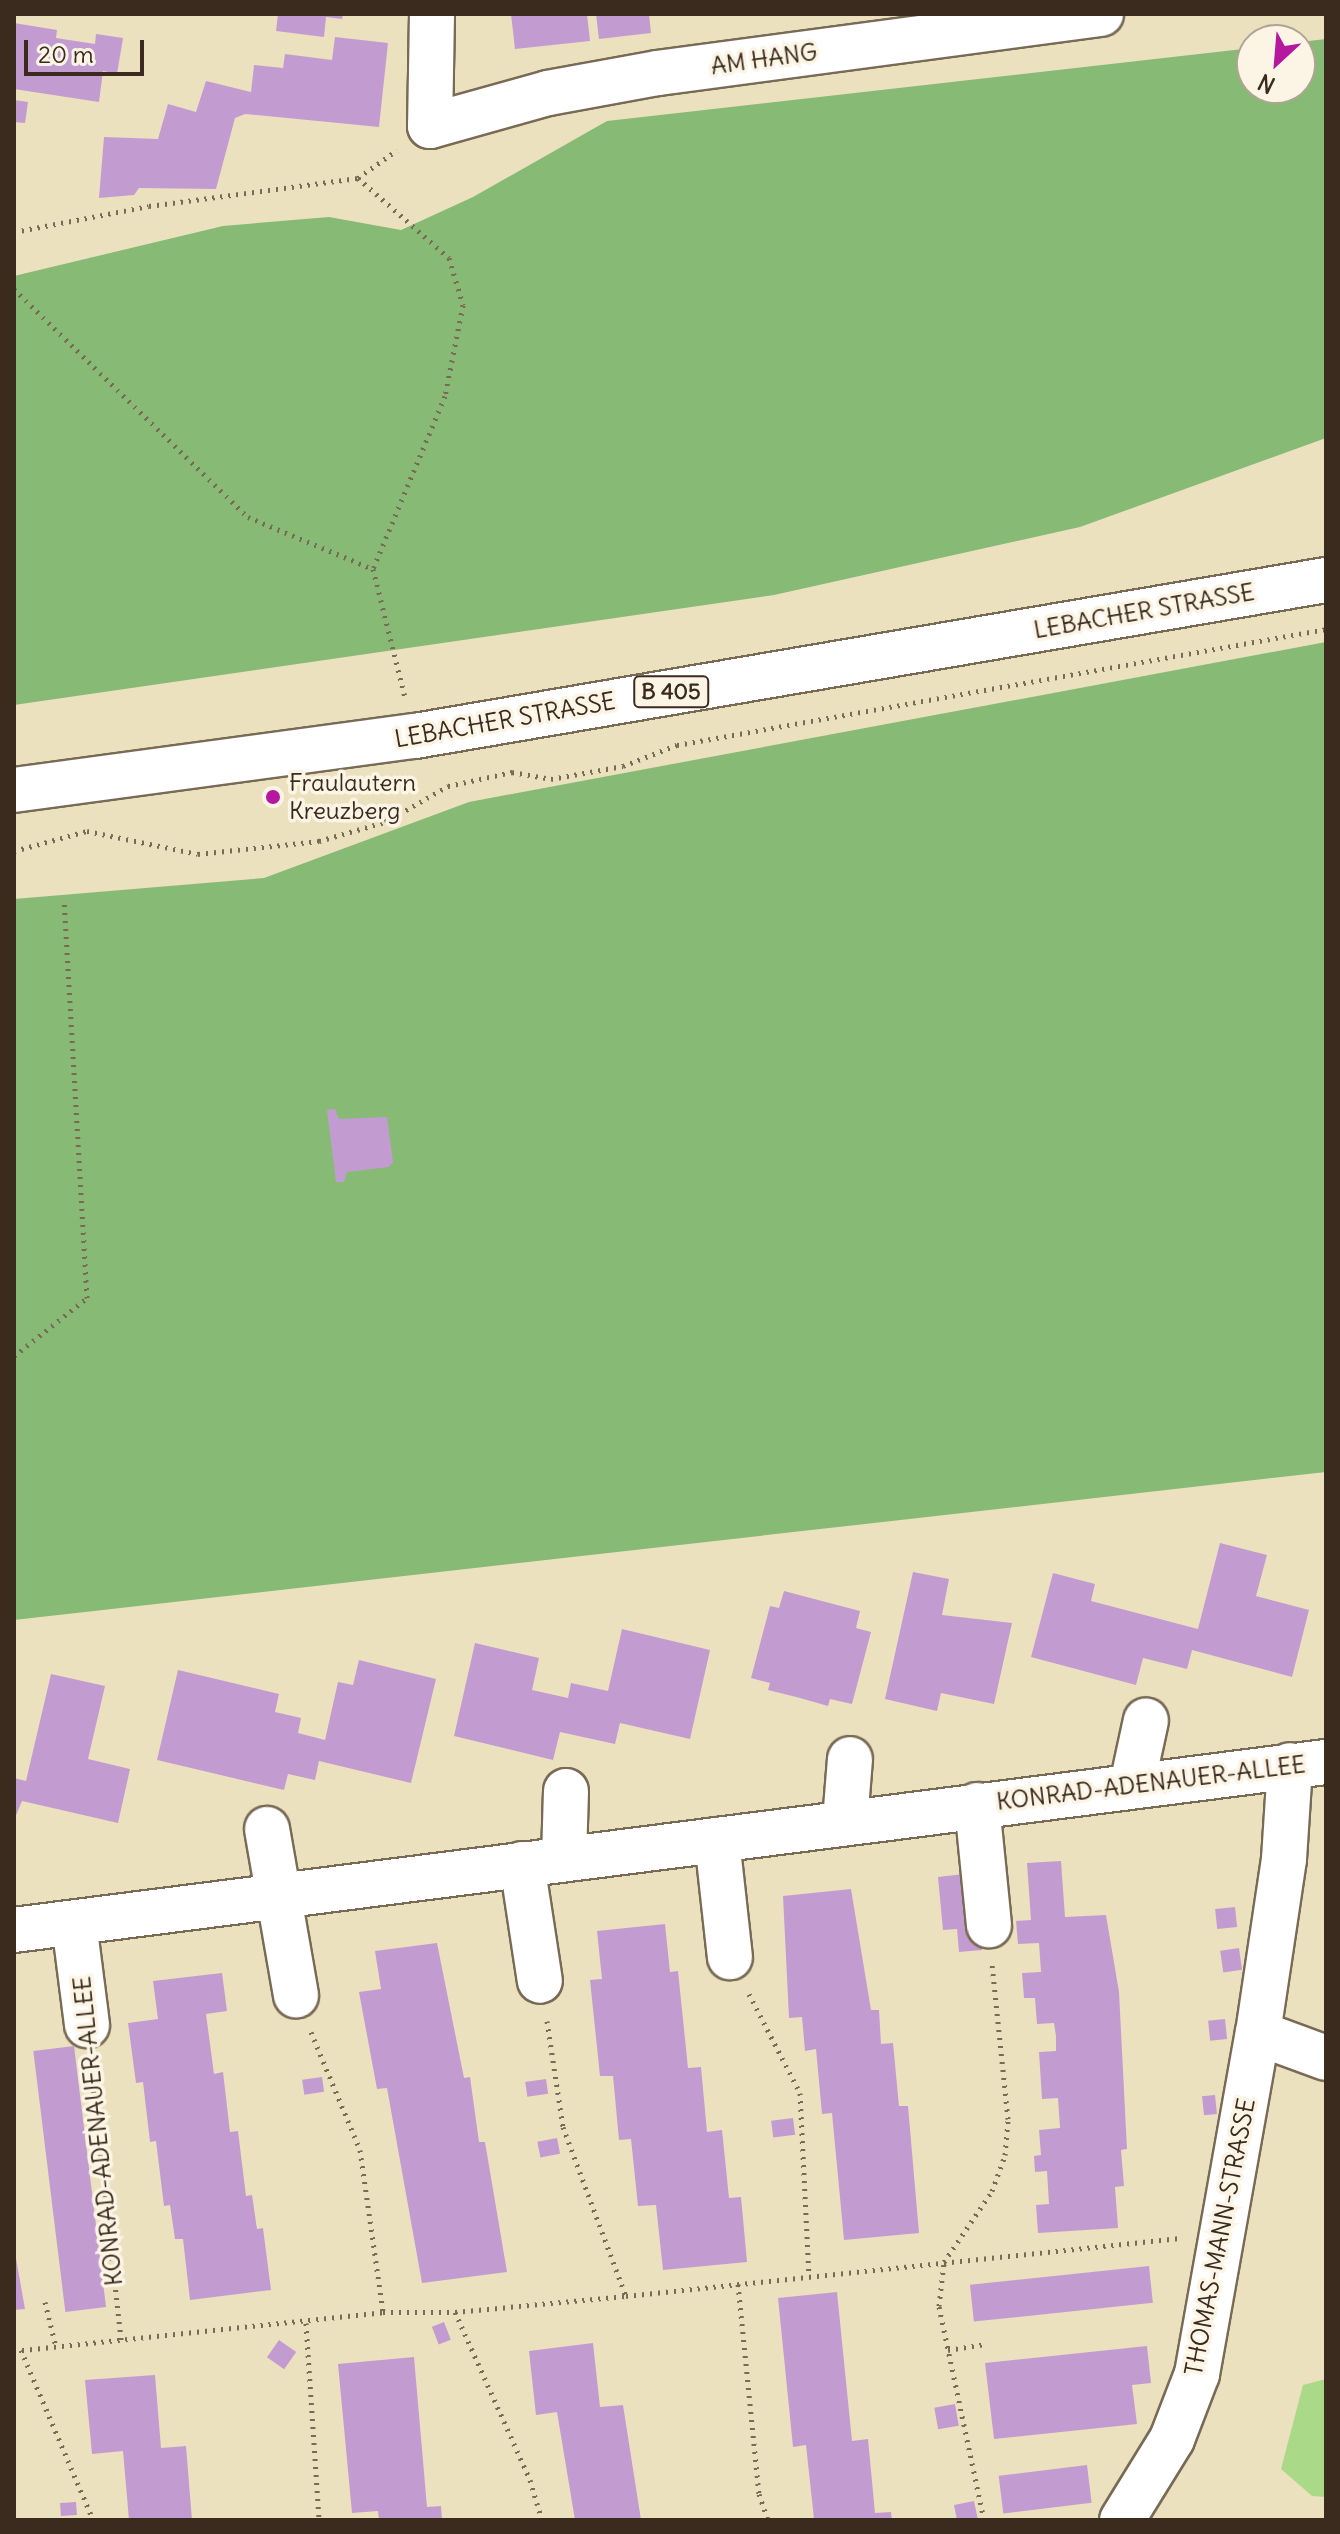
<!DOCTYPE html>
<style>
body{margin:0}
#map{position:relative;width:1340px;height:2534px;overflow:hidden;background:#ece1bf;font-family:Delius,sans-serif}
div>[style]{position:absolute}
.green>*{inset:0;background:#aada88}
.forest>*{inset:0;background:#87ba74}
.building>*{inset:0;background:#c29cd1;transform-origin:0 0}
.path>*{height:5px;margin-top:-2.5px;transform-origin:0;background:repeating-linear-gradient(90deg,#796a56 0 2px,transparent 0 8px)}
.roads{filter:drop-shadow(2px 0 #796a56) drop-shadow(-2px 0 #796a56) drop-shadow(0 2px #796a56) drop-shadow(0 -2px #796a56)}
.minor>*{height:44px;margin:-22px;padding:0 22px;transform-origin:22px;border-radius:22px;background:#fff}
.major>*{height:44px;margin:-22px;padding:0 22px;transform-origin:22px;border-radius:22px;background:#fff}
.dots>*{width:22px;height:22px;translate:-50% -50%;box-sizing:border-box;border:4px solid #fcf5e5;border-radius:50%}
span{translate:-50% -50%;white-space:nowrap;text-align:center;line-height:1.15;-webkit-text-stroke:7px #fcf5e5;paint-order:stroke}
.shield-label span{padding:2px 6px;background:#fcf5e5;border:2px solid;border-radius:6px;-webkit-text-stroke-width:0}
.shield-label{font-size:22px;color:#3b2a1e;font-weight:700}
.street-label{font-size:24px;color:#3b2a1e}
.poi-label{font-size:24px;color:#3b2a1e}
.left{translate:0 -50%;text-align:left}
.frame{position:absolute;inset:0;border:16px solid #3b2a1e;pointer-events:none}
.north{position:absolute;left:1236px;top:24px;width:80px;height:80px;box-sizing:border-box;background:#fcf5e5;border:2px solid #afa495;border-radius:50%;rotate:206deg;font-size:22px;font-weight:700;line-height:32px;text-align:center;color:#3b2a1e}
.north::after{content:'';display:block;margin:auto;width:28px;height:36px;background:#b5179e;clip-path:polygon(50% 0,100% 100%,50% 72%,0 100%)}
.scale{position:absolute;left:24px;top:40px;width:120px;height:36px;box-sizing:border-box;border:4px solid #3b2a1e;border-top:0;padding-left:10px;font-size:24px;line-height:28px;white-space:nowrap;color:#3b2a1e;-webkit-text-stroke:6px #fcf5e5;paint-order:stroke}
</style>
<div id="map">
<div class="green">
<i style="clip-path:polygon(1326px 2379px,1326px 2497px,1312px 2496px,1281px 2469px,1303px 2385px)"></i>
</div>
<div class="forest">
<i style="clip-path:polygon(1326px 39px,1326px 438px,1080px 527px,774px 595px,14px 705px,14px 276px,223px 226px,329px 217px,401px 230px,473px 197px,607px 121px,1252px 48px,1252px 88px,1300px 88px,1300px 42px)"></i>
<i style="clip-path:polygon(1326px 642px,1326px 1472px,14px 1620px,14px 899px,264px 878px,469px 802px)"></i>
</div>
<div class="building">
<i style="clip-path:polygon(278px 14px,343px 14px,342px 19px,326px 17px,324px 37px,276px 31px)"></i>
<i style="clip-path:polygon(511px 14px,587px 14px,590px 41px,515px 49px)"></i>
<i style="clip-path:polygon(596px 14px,649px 14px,651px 33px,599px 39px)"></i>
<i style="clip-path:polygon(14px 23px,57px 30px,56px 38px,95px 44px,96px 34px,123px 38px,117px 74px,103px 71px,99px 102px,14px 89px)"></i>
<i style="clip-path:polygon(335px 37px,388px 43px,379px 127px,245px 114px,235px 118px,216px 189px,139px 188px,134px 195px,99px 198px,104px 137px,158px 139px,168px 104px,196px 112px,206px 81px,251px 92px,254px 65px,283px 68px,285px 54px,332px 60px)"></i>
<i style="clip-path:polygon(14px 100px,28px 102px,25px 123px,14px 122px)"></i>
<i style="clip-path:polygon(335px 1109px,339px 1119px,387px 1117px,393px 1162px,389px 1167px,347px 1172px,344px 1182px,336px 1182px,327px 1110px)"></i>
<i style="clip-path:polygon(1220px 1543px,1267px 1555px,1256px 1596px,1309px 1610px,1292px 1677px,1192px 1650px,1187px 1669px,1143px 1658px,1136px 1685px,1031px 1657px,1053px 1573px,1095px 1584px,1091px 1601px,1198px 1629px)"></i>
<i style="clip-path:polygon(913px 1572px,949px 1579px,942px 1615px,1012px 1623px,994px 1704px,941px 1693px,937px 1711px,885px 1699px)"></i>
<i style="clip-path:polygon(784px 1591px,860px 1611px,856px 1628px,871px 1632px,852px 1704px,830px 1699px,828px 1706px,800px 1698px,768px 1690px,770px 1683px,751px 1678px,770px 1606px,779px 1608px)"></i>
<i style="clip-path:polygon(622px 1629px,710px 1650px,690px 1739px,620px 1723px,615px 1744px,560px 1732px,553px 1760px,454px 1736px,475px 1643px,539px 1658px,532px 1690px,568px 1698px,571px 1683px,608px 1691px)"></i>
<i style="clip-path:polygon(359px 1660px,436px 1679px,411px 1783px,319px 1761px,315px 1780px,288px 1774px,284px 1790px,157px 1760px,178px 1670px,279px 1694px,275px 1712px,301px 1718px,298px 1733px,325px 1740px,338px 1682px,353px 1685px)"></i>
<i style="clip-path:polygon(51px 1674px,105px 1686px,88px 1759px,130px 1769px,118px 1823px,22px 1801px,14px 1820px,14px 1778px,26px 1781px)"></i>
<i style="clip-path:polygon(1061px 1861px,1065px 1917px,1106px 1915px,1119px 1992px,1127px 2149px,1121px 2150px,1124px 2186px,1115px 2187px,1118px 2228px,1038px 2233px,1036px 2205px,1049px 2204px,1047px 2171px,1035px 2172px,1034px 2156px,1041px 2155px,1039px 2130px,1060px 2128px,1058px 2098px,1042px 2099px,1039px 2052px,1056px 2051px,1056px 2036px,1054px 2023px,1037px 2024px,1035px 1998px,1024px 1998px,1022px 1973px,1041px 1972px,1039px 1943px,1018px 1944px,1016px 1921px,1031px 1920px,1027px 1863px)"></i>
<i style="clip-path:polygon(973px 1873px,982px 1950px,959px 1952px,957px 1929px,943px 1930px,938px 1877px)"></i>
<i style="clip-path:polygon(851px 1889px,871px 2010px,879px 2010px,881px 2044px,893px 2043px,899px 2106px,908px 2106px,919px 2233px,844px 2240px,832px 2113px,822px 2114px,816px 2049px,805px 2051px,802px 2017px,789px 2018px,783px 1896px)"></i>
<i style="left:1235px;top:1907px;width:20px;height:20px;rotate:84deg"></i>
<i style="clip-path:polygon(665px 1924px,670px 1972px,678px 1971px,688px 2068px,701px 2067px,707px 2132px,722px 2130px,729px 2198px,741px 2197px,747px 2262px,663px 2270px,656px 2205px,638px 2206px,631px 2139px,619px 2140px,613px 2076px,600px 2076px,590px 1980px,602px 1979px,597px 1931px)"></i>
<i style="clip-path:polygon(437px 1943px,464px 2078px,470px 2077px,479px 2142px,485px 2142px,507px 2272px,422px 2283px,387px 2088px,377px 2089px,359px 1992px,381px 1989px,375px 1951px)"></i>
<i style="left:1239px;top:1948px;width:22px;height:19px;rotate:82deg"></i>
<i style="clip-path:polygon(222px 1973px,227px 2011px,206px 2014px,214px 2074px,223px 2072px,230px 2132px,238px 2131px,246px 2196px,252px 2195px,257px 2229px,263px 2228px,271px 2290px,190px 2300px,183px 2239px,175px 2239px,170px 2205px,164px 2206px,156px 2141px,150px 2142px,143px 2082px,136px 2083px,128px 2023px,158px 2019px,153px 1981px)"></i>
<i style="left:1225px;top:2019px;width:20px;height:17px;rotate:84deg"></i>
<i style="left:74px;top:2046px;width:263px;height:41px;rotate:83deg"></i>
<i style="left:322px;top:2077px;width:15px;height:20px;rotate:82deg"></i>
<i style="left:546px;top:2079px;width:15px;height:21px;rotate:82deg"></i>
<i style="left:1215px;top:2095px;width:19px;height:13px;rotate:84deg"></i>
<i style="left:793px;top:2118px;width:17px;height:22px;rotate:83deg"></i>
<i style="left:557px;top:2138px;width:16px;height:20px;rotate:79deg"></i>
<i style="clip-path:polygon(14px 2247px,25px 2309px,14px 2310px)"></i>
<i style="left:1149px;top:2266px;width:37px;height:180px;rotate:84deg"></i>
<i style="clip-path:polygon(837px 2292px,852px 2441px,868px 2439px,875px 2513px,891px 2512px,892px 2520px,814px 2519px,806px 2445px,793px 2447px,778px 2298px)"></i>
<i style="left:444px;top:2322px;width:19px;height:13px;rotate:69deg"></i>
<i style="left:279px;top:2340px;width:21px;height:21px;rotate:35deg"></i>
<i style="clip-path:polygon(593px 2343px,600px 2407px,623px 2405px,641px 2520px,575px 2520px,557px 2412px,536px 2415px,529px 2351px)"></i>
<i style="clip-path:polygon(1147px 2346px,1151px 2383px,1132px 2385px,1137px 2424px,994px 2439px,985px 2363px)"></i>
<i style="clip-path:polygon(414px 2357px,427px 2507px,441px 2506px,442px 2520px,379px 2520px,378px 2511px,352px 2513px,338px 2364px)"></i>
<i style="clip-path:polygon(155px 2375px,161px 2448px,186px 2446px,192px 2520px,129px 2520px,123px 2451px,92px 2454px,85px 2380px)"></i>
<i style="left:955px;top:2404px;width:22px;height:21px;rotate:80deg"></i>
<i style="left:1087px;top:2465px;width:38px;height:89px;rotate:83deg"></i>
<i style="clip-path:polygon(974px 2501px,978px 2520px,957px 2520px,954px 2505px)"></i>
<i style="left:76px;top:2502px;width:13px;height:16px;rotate:86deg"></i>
</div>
<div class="path">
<i style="left:358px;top:178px;width:121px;rotate:41.3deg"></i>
<i style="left:449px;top:258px;width:49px;rotate:73.4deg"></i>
<i style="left:463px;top:305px;width:93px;rotate:101.2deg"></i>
<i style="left:445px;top:396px;width:187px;rotate:112.6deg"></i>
<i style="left:14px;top:232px;width:137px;rotate:-10.9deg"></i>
<i style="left:149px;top:206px;width:211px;rotate:-7.6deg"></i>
<i style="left:358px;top:178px;width:48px;rotate:-35.7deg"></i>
<i style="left:14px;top:289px;width:327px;rotate:44.3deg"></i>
<i style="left:248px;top:517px;width:135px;rotate:22.6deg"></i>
<i style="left:373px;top:569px;width:132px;rotate:76deg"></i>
<i style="left:14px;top:851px;width:76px;rotate:-15.3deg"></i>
<i style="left:87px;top:831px;width:113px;rotate:11.7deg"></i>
<i style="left:198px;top:854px;width:122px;rotate:-6.1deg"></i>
<i style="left:319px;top:841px;width:69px;rotate:-16.1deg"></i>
<i style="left:385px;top:822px;width:73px;rotate:-29.7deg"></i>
<i style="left:448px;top:786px;width:66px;rotate:-12.3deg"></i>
<i style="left:512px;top:772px;width:40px;rotate:10deg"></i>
<i style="left:551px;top:779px;width:73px;rotate:-10.2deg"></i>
<i style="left:623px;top:766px;width:58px;rotate:-21.3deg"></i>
<i style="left:677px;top:745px;width:659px;rotate:-10.13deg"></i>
<i style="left:14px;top:1356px;width:93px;rotate:-38.5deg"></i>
<i style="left:87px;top:1298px;width:395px;rotate:-93.3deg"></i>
<i style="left:749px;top:1994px;width:111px;rotate:62.7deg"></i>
<i style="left:800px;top:2093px;width:183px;rotate:87.2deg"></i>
<i style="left:547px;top:2021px;width:107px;rotate:81.4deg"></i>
<i style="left:563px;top:2127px;width:180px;rotate:69.6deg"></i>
<i style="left:311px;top:2032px;width:128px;rotate:67.4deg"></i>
<i style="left:360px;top:2150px;width:164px;rotate:81.9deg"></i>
<i style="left:91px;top:2067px;width:275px;rotate:83.7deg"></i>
<i style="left:738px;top:2284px;width:211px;rotate:84.3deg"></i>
<i style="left:759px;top:2494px;width:28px;rotate:71deg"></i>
<i style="left:45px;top:2302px;width:46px;rotate:76.3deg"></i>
<i style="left:455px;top:2312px;width:184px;rotate:65.9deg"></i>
<i style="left:530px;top:2480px;width:42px;rotate:73.3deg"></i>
<i style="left:306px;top:2323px;width:197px;rotate:86.2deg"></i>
<i style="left:21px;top:2350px;width:185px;rotate:67deg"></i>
<i style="left:948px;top:2350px;width:39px;rotate:-9deg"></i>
<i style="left:14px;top:2351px;width:371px;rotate:-6deg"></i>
<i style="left:383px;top:2312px;width:72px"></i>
<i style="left:455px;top:2312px;width:172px;rotate:-5.3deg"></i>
<i style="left:626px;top:2296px;width:557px;rotate:-5.98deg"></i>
<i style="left:984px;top:2520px;width:219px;rotate:-101.9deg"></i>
<i style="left:939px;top:2306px;width:44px;rotate:-83.5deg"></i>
<i style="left:944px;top:2262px;width:86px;rotate:-55.9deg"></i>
<i style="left:992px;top:2191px;width:38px;rotate:-70deg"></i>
<i style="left:1005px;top:2155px;width:36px;rotate:-85deg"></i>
<i style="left:1008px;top:2119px;width:156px;rotate:-95.9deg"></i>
</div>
<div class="roads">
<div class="minor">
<i style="left:432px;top:14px;width:112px;rotate:91deg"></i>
<i style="left:430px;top:126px;width:123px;rotate:-15.6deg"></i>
<i style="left:548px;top:93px;width:112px;rotate:-10.3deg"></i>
<i style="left:658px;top:73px;width:447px;rotate:-7.6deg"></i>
<i style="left:1132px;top:1785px;width:66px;rotate:-77.8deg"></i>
<i style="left:977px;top:1805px;width:121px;rotate:84.3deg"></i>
<i style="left:845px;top:1821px;width:62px;rotate:-85.4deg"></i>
<i style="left:267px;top:1829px;width:169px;rotate:80.1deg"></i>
<i style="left:717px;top:1840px;width:118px;rotate:83.7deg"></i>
<i style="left:564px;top:1858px;width:67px;rotate:-88.3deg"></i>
<i style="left:522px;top:1864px;width:118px;rotate:81.3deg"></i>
<i style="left:74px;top:1923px;width:103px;rotate:82.7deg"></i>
<i style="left:14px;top:1930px;width:1323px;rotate:-7.3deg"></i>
<i style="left:1258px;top:2033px;width:72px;rotate:20.2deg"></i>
<i style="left:1122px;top:2520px;width:95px;rotate:-58.3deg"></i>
<i style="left:1172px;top:2439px;width:70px;rotate:-69deg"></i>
<i style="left:1197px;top:2374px;width:346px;rotate:-79.9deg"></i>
<i style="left:1258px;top:2033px;width:176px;rotate:-81.5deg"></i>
<i style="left:1284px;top:1859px;width:94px;rotate:-86.3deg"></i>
</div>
<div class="major">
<i style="left:14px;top:790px;width:405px;rotate:-7.7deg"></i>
<i style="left:415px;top:736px;width:924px;rotate:-9.72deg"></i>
</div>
</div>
<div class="dots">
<i style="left:273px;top:797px;background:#b5179e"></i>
</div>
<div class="shield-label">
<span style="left:671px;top:692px">B 405</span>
</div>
<div class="street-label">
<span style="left:764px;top:59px;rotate:-8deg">AM HANG</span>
<span style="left:1144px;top:611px;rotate:-10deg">LEBACHER STRASSE</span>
<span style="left:505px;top:720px;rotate:-10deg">LEBACHER STRASSE</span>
<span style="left:1151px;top:1783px;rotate:-7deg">KONRAD-ADENAUER-ALLEE</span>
<span style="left:98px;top:2131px;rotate:-96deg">KONRAD-ADENAUER-ALLEE</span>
<span style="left:1220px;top:2237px;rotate:-79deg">THOMAS-MANN-STRASSE</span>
</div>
<div class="poi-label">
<span class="left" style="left:289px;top:797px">Fraulautern<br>Kreuzberg</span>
</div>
<div class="frame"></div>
<div class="north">N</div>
<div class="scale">20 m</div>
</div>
